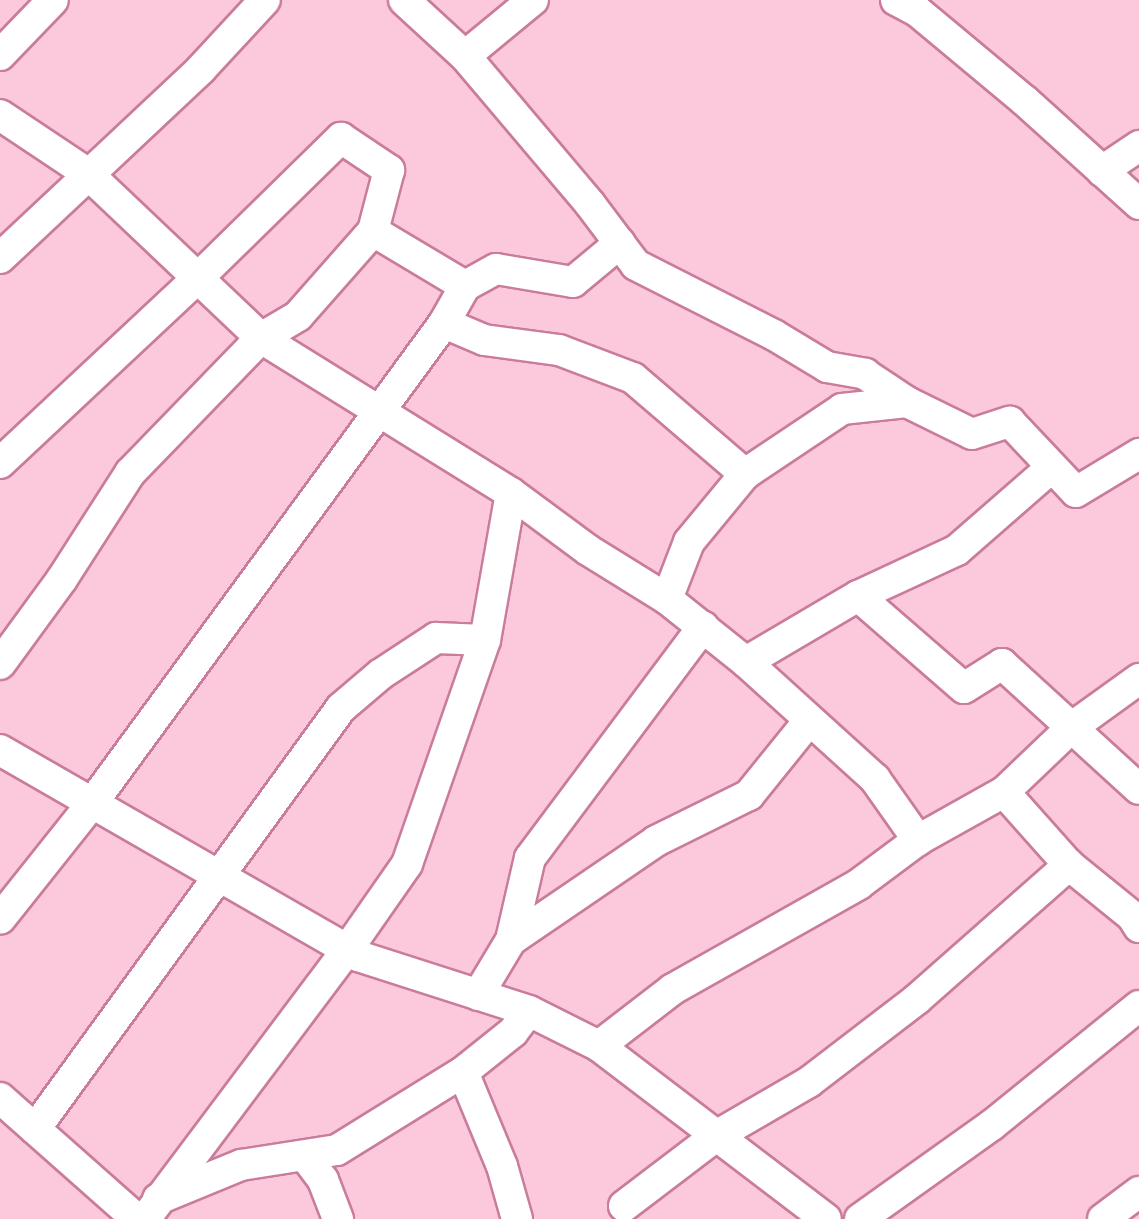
<!DOCTYPE html>
<style>
body{margin:0}
#map{position:relative;width:1139px;height:1219px;overflow:hidden;background:#fcc9dc;font-family:"DM Sans",sans-serif}
div>[style]{position:absolute}
.roads{filter:drop-shadow(2px 0 #c97c9b) drop-shadow(-2px 0 #c97c9b) drop-shadow(0 2px #c97c9b) drop-shadow(0 -2px #c97c9b)}
.minor>*{height:30px;margin:-15px;padding:0 15px;transform-origin:15px;border-radius:15px;background:#fff}
span{translate:-50% -50%;white-space:nowrap;text-align:center;line-height:1.15;-webkit-text-stroke:6px #fedce8;paint-order:stroke}
</style>
<div id="map">
<div class="roads">
<div class="minor">
<i style="left:404px;top:0;width:83px;rotate:42.6deg"></i>
<i style="left:465px;top:56px;width:194px;rotate:49.8deg"></i>
<i style="left:590px;top:204px;width:76px;rotate:53deg"></i>
<i style="left:636px;top:265px;width:155px;rotate:26.9deg"></i>
<i style="left:774px;top:335px;width:62px;rotate:31.1deg"></i>
<i style="left:827px;top:367px;width:39px;rotate:10deg"></i>
<i style="left:865px;top:374px;width:50px;rotate:33.7deg"></i>
<i style="left:896px;top:0;width:24px;rotate:28deg"></i>
<i style="left:917px;top:11px;width:139px;rotate:39.8deg"></i>
<i style="left:1024px;top:100px;width:155px;rotate:42.1deg"></i>
<i style="left:0;top:55px;width:76px;rotate:-46.1deg"></i>
<i style="left:465px;top:56px;width:88px;rotate:-39.5deg"></i>
<i style="left:0;top:115px;width:105px;rotate:33.7deg"></i>
<i style="left:87px;top:173px;width:240px;rotate:43.5deg"></i>
<i style="left:261px;top:338px;width:294px;rotate:31.8deg"></i>
<i style="left:511px;top:493px;width:96px;rotate:36.5deg"></i>
<i style="left:588px;top:550px;width:93px;rotate:31.8deg"></i>
<i style="left:667px;top:599px;width:101px;rotate:38.6deg"></i>
<i style="left:746px;top:662px;width:174px;rotate:42.2deg"></i>
<i style="left:875px;top:779px;width:75px;rotate:54.8deg"></i>
<i style="left:1102px;top:171px;width:45px;rotate:-34deg"></i>
<i style="left:0;top:258px;width:276px;rotate:-43.2deg"></i>
<i style="left:201px;top:69px;width:94px;rotate:-47.2deg"></i>
<i style="left:465px;top:286px;width:35px;rotate:-29deg"></i>
<i style="left:496px;top:269px;width:78px;rotate:9.6deg"></i>
<i style="left:573px;top:282px;width:61px;rotate:-39.7deg"></i>
<i style="left:444px;top:323px;width:43px;rotate:23deg"></i>
<i style="left:484px;top:340px;width:76px;rotate:7.6deg"></i>
<i style="left:559px;top:350px;width:79px;rotate:20.7deg"></i>
<i style="left:633px;top:378px;width:148px;rotate:40.6deg"></i>
<i style="left:745px;top:474px;width:88px;rotate:129.5deg"></i>
<i style="left:689px;top:542px;width:61px;rotate:111.1deg"></i>
<i style="left:0;top:463px;width:272px;rotate:-43.1deg"></i>
<i style="left:199px;top:277px;width:199px;rotate:-44.4deg"></i>
<i style="left:341px;top:138px;width:58px;rotate:33.7deg"></i>
<i style="left:389px;top:170px;width:63px;rotate:104.7deg"></i>
<i style="left:745px;top:474px;width:117px;rotate:-33.8deg"></i>
<i style="left:842px;top:409px;width:65px;rotate:-6.1deg"></i>
<i style="left:907px;top:402px;width:72px;rotate:26.2deg"></i>
<i style="left:972px;top:434px;width:40px;rotate:-18deg"></i>
<i style="left:1010px;top:422px;width:96px;rotate:46.7deg"></i>
<i style="left:1076px;top:492px;width:74px;rotate:-31.1deg"></i>
<i style="left:858px;top:596px;width:140px;rotate:41deg"></i>
<i style="left:964px;top:688px;width:45px;rotate:-32.3deg"></i>
<i style="left:1002px;top:664px;width:185px;rotate:42.4deg"></i>
<i style="left:746px;top:662px;width:130px;rotate:-30.5deg"></i>
<i style="left:858px;top:596px;width:109px;rotate:-24.9deg"></i>
<i style="left:957px;top:550px;width:126px;rotate:-41.1deg"></i>
<i style="left:0;top:664px;width:105px;rotate:-53.9deg"></i>
<i style="left:62px;top:579px;width:126px;rotate:-57.3deg"></i>
<i style="left:130px;top:473px;width:188px;rotate:-45.9deg"></i>
<i style="left:261px;top:338px;width:43px;rotate:-30.7deg"></i>
<i style="left:298px;top:316px;width:113px;rotate:-48.6deg"></i>
<i style="left:373px;top:231px;width:107px;rotate:30.9deg"></i>
<i style="left:465px;top:286px;width:43px;rotate:119.6deg"></i>
<i style="left:444px;top:323px;width:594px;rotate:126.23deg"></i>
<i style="left:93px;top:802px;width:149px;rotate:128.5deg"></i>
<i style="left:0;top:750px;width:413px;rotate:29.9deg"></i>
<i style="left:358px;top:956px;width:180px;rotate:17.8deg"></i>
<i style="left:529px;top:1011px;width:78px;rotate:26.6deg"></i>
<i style="left:599px;top:1046px;width:285px;rotate:37.3deg"></i>
<i style="left:1004px;top:792px;width:98px;rotate:48.3deg"></i>
<i style="left:1069px;top:865px;width:81px;rotate:39deg"></i>
<i style="left:1132px;top:916px;width:13px;rotate:58deg"></i>
<i style="left:511px;top:940px;width:176px;rotate:-34.3deg"></i>
<i style="left:656px;top:841px;width:104px;rotate:-26.3deg"></i>
<i style="left:749px;top:795px;width:94px;rotate:-51.1deg"></i>
<i style="left:478px;top:995px;width:64px;rotate:-59deg"></i>
<i style="left:511px;top:940px;width:84px;rotate:-77deg"></i>
<i style="left:530px;top:858px;width:289px;rotate:-53.2deg"></i>
<i style="left:599px;top:1046px;width:93px;rotate:-37.6deg"></i>
<i style="left:673px;top:989px;width:214px;rotate:-29.4deg"></i>
<i style="left:859px;top:884px;width:74px;rotate:-36.7deg"></i>
<i style="left:918px;top:840px;width:98px;rotate:-29.2deg"></i>
<i style="left:1004px;top:792px;width:93px;rotate:-43.7deg"></i>
<i style="left:1071px;top:728px;width:84px;rotate:-35.8deg"></i>
<i style="left:463px;top:1072px;width:102px;rotate:67.5deg"></i>
<i style="left:502px;top:1166px;width:55px;rotate:74.2deg"></i>
<i style="left:0;top:1098px;width:183px;rotate:41.5deg"></i>
<i style="left:35px;top:1129px;width:520px;rotate:-53.99deg"></i>
<i style="left:341px;top:708px;width:52px;rotate:-40.4deg"></i>
<i style="left:381px;top:674px;width:66px;rotate:-33.2deg"></i>
<i style="left:436px;top:638px;width:49px;rotate:2.3deg"></i>
<i style="left:305px;top:1156px;width:30px;rotate:53deg"></i>
<i style="left:323px;top:1180px;width:42px;rotate:69deg"></i>
<i style="left:158px;top:1199px;width:90px;rotate:-22.3deg"></i>
<i style="left:241px;top:1165px;width:97px;rotate:-8.9deg"></i>
<i style="left:337px;top:1150px;width:148px;rotate:-31.8deg"></i>
<i style="left:463px;top:1072px;width:64px;rotate:-38.7deg"></i>
<i style="left:513px;top:1032px;width:26px;rotate:-53deg"></i>
<i style="left:624px;top:1206px;width:116px;rotate:-37.3deg"></i>
<i style="left:716px;top:1136px;width:108px;rotate:-30.1deg"></i>
<i style="left:809px;top:1082px;width:136px;rotate:-37.5deg"></i>
<i style="left:917px;top:999px;width:203px;rotate:-41.4deg"></i>
<i style="left:145px;top:1219px;width:336px;rotate:-53.1deg"></i>
<i style="left:347px;top:950px;width:105px;rotate:-55.1deg"></i>
<i style="left:407px;top:864px;width:237px;rotate:-70.8deg"></i>
<i style="left:485px;top:640px;width:149px;rotate:-80deg"></i>
<i style="left:860px;top:1219px;width:162px;rotate:-35.5deg"></i>
<i style="left:992px;top:1125px;width:189px;rotate:-39deg"></i>
<i style="left:1103px;top:1219px;width:45px;rotate:-36.9deg"></i>
</div>
</div>
</div>
